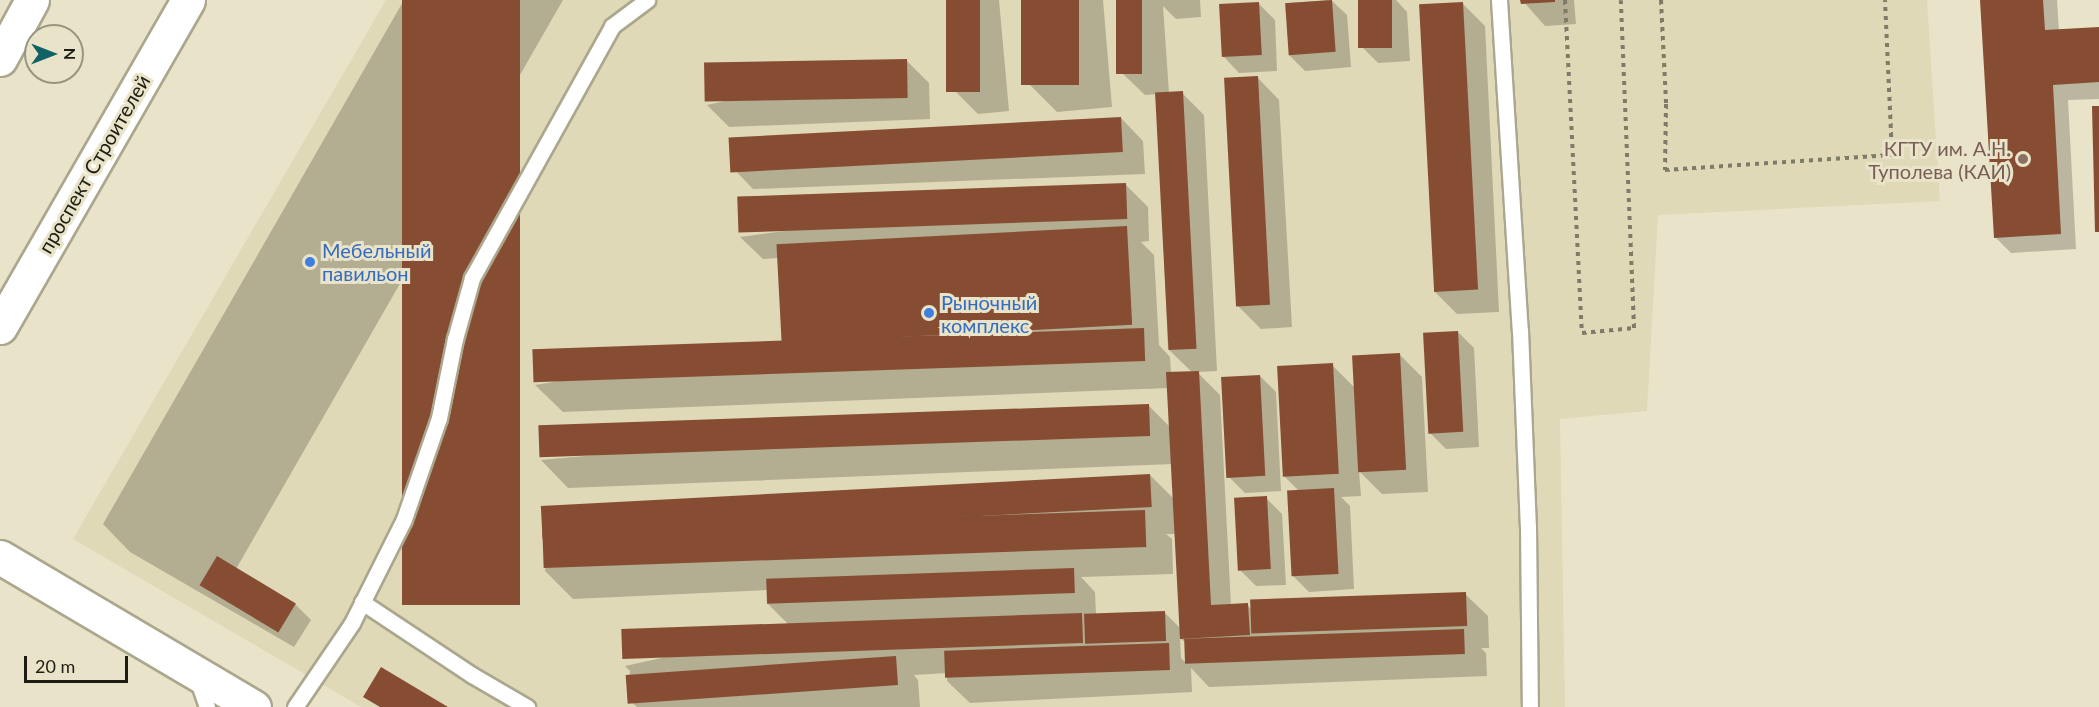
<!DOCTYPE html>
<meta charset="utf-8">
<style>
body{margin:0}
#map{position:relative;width:2099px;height:707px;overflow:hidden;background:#e9e4c9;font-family:Lato,sans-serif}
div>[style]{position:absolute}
.built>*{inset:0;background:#e0d9b7}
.shadow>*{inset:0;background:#0003}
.building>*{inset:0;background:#874d33;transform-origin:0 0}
.path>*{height:4px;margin-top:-2px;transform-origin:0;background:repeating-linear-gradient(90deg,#7e7b69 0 4.5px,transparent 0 9px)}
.roads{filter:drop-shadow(2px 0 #aba78e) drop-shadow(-2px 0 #aba78e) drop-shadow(0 2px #aba78e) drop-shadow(0 -2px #aba78e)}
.lane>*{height:15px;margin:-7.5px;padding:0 7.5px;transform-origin:7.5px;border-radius:7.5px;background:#fff}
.secondary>*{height:33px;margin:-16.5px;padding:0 16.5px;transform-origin:16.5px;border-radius:16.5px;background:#fff}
.dots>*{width:16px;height:16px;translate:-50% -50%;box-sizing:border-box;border:3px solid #e9e4c9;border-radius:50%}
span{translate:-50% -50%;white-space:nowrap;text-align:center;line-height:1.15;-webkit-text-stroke:6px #e9e4c9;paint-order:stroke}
.education-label{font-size:20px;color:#785e54}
.right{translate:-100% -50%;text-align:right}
.street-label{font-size:20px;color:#1e1d13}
.shop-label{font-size:20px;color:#366cbe}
.left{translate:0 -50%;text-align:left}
.north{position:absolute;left:24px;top:24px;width:60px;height:60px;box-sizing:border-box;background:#e9e4c9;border:2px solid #989480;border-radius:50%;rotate:90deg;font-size:16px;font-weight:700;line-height:24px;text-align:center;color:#1e1d13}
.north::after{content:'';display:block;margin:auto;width:21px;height:27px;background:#116265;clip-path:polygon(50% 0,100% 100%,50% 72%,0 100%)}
.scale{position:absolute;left:24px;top:656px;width:104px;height:27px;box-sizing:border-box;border:3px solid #1e1d13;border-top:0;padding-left:8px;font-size:18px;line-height:21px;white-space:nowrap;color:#1e1d13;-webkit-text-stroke:4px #e9e4c9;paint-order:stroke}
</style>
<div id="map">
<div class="built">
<i style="clip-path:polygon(386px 0,1927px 0,1940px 201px,1658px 215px,1647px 411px,1560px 419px,1565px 707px,361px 707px,73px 539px)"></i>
</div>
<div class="shadow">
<i style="clip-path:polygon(404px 0,563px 0,236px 569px,295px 604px,311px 620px,294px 647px,130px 552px,103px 524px)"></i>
<i style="clip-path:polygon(948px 0,999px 0,1009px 111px,978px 114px,956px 92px)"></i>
<i style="clip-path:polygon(1022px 0,1103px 0,1112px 107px,1057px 112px,1029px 84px)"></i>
<i style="clip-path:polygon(evenodd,1117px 0,1200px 0,1201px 17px,1176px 19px,1163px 6px,1169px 93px,1182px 93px,1204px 115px,1217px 371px,1197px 372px,1220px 395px,1231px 606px,1247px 605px,1252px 610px,1465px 594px,1488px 616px,1489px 648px,1481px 648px,1486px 653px,1487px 676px,1209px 687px,1191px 668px,1192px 692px,970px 703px,947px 681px,947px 673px,914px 675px,918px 680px,920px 707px,637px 707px,627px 698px,630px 671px,625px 666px,793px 629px,768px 604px,768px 590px,573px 599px,545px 571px,549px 536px,543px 530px,1150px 475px,1174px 499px,1172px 464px,568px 488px,541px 460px,1148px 405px,1170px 427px,1168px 388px,563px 412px,535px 385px,785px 344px,782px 341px,778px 258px,763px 259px,740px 237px,1126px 185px,1148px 207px,1149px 241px,1141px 242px,1154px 255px,1159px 345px,1170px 357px,1171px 373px,1192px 372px,1168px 349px,1157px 94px,1145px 95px,1122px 73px,1117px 0,1166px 534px,1176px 534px,1181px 629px,1164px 612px,1096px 614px,1095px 592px,1081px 577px,1173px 574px,1172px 539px,1166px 534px,1117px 0,1180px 638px,1186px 643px,1187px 664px,1181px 658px,1180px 638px)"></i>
<i style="clip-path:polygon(1331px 0,1347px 15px,1351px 67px,1305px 71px,1289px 55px,1286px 3px)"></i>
<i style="clip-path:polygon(1359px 0,1396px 0,1407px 12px,1410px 61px,1378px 63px,1362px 47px)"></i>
<i style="clip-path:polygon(1522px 0,1574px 0,1576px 24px,1545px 26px)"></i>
<i style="clip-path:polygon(1982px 0,2057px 0,2059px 31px,2099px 28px,2099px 99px,2068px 100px,2076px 249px,2011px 253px,1995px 237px)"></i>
<i style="clip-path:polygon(1462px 3px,1485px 26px,1499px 312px,1457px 314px,1434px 291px)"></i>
<i style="clip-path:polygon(1259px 4px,1275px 20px,1277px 71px,1239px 73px,1224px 57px)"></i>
<i style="clip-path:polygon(906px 60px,929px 83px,930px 119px,729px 127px,707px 105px)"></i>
<i style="clip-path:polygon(1257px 77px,1279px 100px,1292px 327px,1261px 329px,1238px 306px)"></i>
<i style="clip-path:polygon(1121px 118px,1143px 141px,1145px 174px,753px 189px,731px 166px)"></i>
<i style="clip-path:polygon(1458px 332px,1474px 348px,1479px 447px,1446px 449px,1430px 433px)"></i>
<i style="clip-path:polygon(1399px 354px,1422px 377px,1428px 492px,1382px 494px,1359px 471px,1361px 496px,1341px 497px,1350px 506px,1354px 589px,1309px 592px,1293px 576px,1300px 492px,1285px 477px,1332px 365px,1355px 388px)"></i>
<i style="clip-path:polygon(1260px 376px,1276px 392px,1281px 491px,1245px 493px,1229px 477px)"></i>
<i style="clip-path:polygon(1266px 498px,1282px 514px,1286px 585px,1256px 586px,1240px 570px)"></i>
</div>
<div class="building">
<i style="left:402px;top:0;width:118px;height:605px"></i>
<i style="left:946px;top:0;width:34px;height:92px"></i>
<i style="left:1021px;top:0;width:58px;height:85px"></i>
<i style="left:1116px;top:0;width:26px;height:74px"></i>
<i style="left:1332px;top:0;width:52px;height:47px;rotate:86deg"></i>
<i style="left:1358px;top:0;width:34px;height:48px"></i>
<i style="clip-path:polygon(1520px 0,1555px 0,1555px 2px,1521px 4px)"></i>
<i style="clip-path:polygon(1980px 0,2043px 0,2045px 30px,2099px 27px,2099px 82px,2053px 85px,2061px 234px,1994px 238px)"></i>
<i style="left:1259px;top:2px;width:53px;height:40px;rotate:87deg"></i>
<i style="left:1463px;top:2px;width:288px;height:44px;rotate:87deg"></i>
<i style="left:907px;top:59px;width:39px;height:203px;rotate:89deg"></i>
<i style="left:1258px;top:76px;width:229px;height:34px;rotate:87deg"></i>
<i style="left:1183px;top:91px;width:258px;height:28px;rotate:87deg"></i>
<i style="clip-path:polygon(2092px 106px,2099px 106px,2099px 232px,2095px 232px)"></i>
<i style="left:1121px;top:117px;width:35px;height:393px;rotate:87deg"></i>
<i style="left:1126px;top:183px;width:36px;height:389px;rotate:88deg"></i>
<i style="left:1127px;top:226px;width:99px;height:351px;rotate:87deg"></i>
<i style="left:1144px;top:328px;width:33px;height:612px;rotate:88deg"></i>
<i style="left:1458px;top:331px;width:101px;height:35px;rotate:87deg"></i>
<i style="left:1400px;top:353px;width:117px;height:48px;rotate:87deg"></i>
<i style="left:1333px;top:363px;width:111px;height:56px;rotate:87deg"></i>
<i style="clip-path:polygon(1199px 371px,1211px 605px,1248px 603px,1250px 635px,1180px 639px,1166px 372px)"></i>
<i style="left:1260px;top:375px;width:101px;height:39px;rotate:87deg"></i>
<i style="left:1149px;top:404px;width:32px;height:611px;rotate:88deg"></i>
<i style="left:1150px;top:474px;width:33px;height:610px;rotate:87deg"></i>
<i style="left:1334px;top:488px;width:86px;height:47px;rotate:87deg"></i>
<i style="left:1267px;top:496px;width:73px;height:33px;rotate:87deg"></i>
<i style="left:1145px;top:510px;width:37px;height:603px;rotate:88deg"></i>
<i style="left:217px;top:556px;width:92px;height:34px;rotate:31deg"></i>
<i style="left:1074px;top:568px;width:25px;height:308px;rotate:88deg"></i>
<i style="left:1466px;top:592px;width:34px;height:216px;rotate:88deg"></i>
<i style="left:1165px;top:611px;width:30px;height:81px;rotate:88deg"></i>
<i style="left:1082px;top:613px;width:30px;height:461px;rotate:88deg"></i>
<i style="left:1464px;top:629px;width:25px;height:280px;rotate:88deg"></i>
<i style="left:1169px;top:643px;width:27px;height:225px;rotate:88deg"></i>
<i style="left:896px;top:656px;width:29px;height:271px;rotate:86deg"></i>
<i style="clip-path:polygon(381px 667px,448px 707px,380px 707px,363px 697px)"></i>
</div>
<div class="path">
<i style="left:1565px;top:0;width:333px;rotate:87.1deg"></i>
<i style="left:1582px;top:333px;width:52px;rotate:-5.5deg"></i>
<i style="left:1634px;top:328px;width:328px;rotate:-92.3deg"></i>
<i style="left:1661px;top:0;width:104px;rotate:87.2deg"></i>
<i style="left:1666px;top:104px;width:66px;rotate:90.9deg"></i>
<i style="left:1665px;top:170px;width:227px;rotate:-3.8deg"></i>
<i style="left:1892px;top:155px;width:155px;rotate:-92.6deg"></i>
</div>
<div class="roads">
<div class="lane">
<i style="left:1499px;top:0;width:331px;rotate:86.4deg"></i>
<i style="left:1520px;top:330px;width:196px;rotate:87.7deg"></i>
<i style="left:1528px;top:526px;width:181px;rotate:89.4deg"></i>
<i style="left:362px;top:602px;width:132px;rotate:33.6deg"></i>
<i style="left:472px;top:675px;width:64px;rotate:30.2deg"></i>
<i style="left:197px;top:678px;width:31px;rotate:71deg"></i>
<i style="left:295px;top:707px;width:102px;rotate:-55.8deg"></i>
<i style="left:352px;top:623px;width:116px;rotate:-63.4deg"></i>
<i style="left:404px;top:519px;width:107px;rotate:-70.9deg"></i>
<i style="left:439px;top:418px;width:81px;rotate:-78.6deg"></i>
<i style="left:455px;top:339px;width:63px;rotate:-74.4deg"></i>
<i style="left:472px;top:278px;width:288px;rotate:-60.9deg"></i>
<i style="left:612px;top:26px;width:44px;rotate:-36.6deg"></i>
</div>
<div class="secondary">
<i style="left:0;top:59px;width:67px;rotate:-61.5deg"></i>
<i style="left:0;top:327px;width:377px;rotate:-60.1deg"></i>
<i style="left:0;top:557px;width:295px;rotate:30.6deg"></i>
</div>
</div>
<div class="dots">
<i style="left:2023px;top:159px;background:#8d6e63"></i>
<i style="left:310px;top:262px;background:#3f7fe0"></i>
<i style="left:929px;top:313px;background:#3f7fe0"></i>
</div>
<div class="education-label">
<span class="right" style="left:2011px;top:160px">КГТУ им. А.Н.<br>Туполева (КАИ)</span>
</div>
<div class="street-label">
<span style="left:94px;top:164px;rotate:-60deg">проспект Строителей</span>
</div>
<div class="shop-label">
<span class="left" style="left:322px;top:262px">Мебельный<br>павильон</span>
<span class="left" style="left:941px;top:314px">Рыночный<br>комплекс</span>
</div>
<div class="north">N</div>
<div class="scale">20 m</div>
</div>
